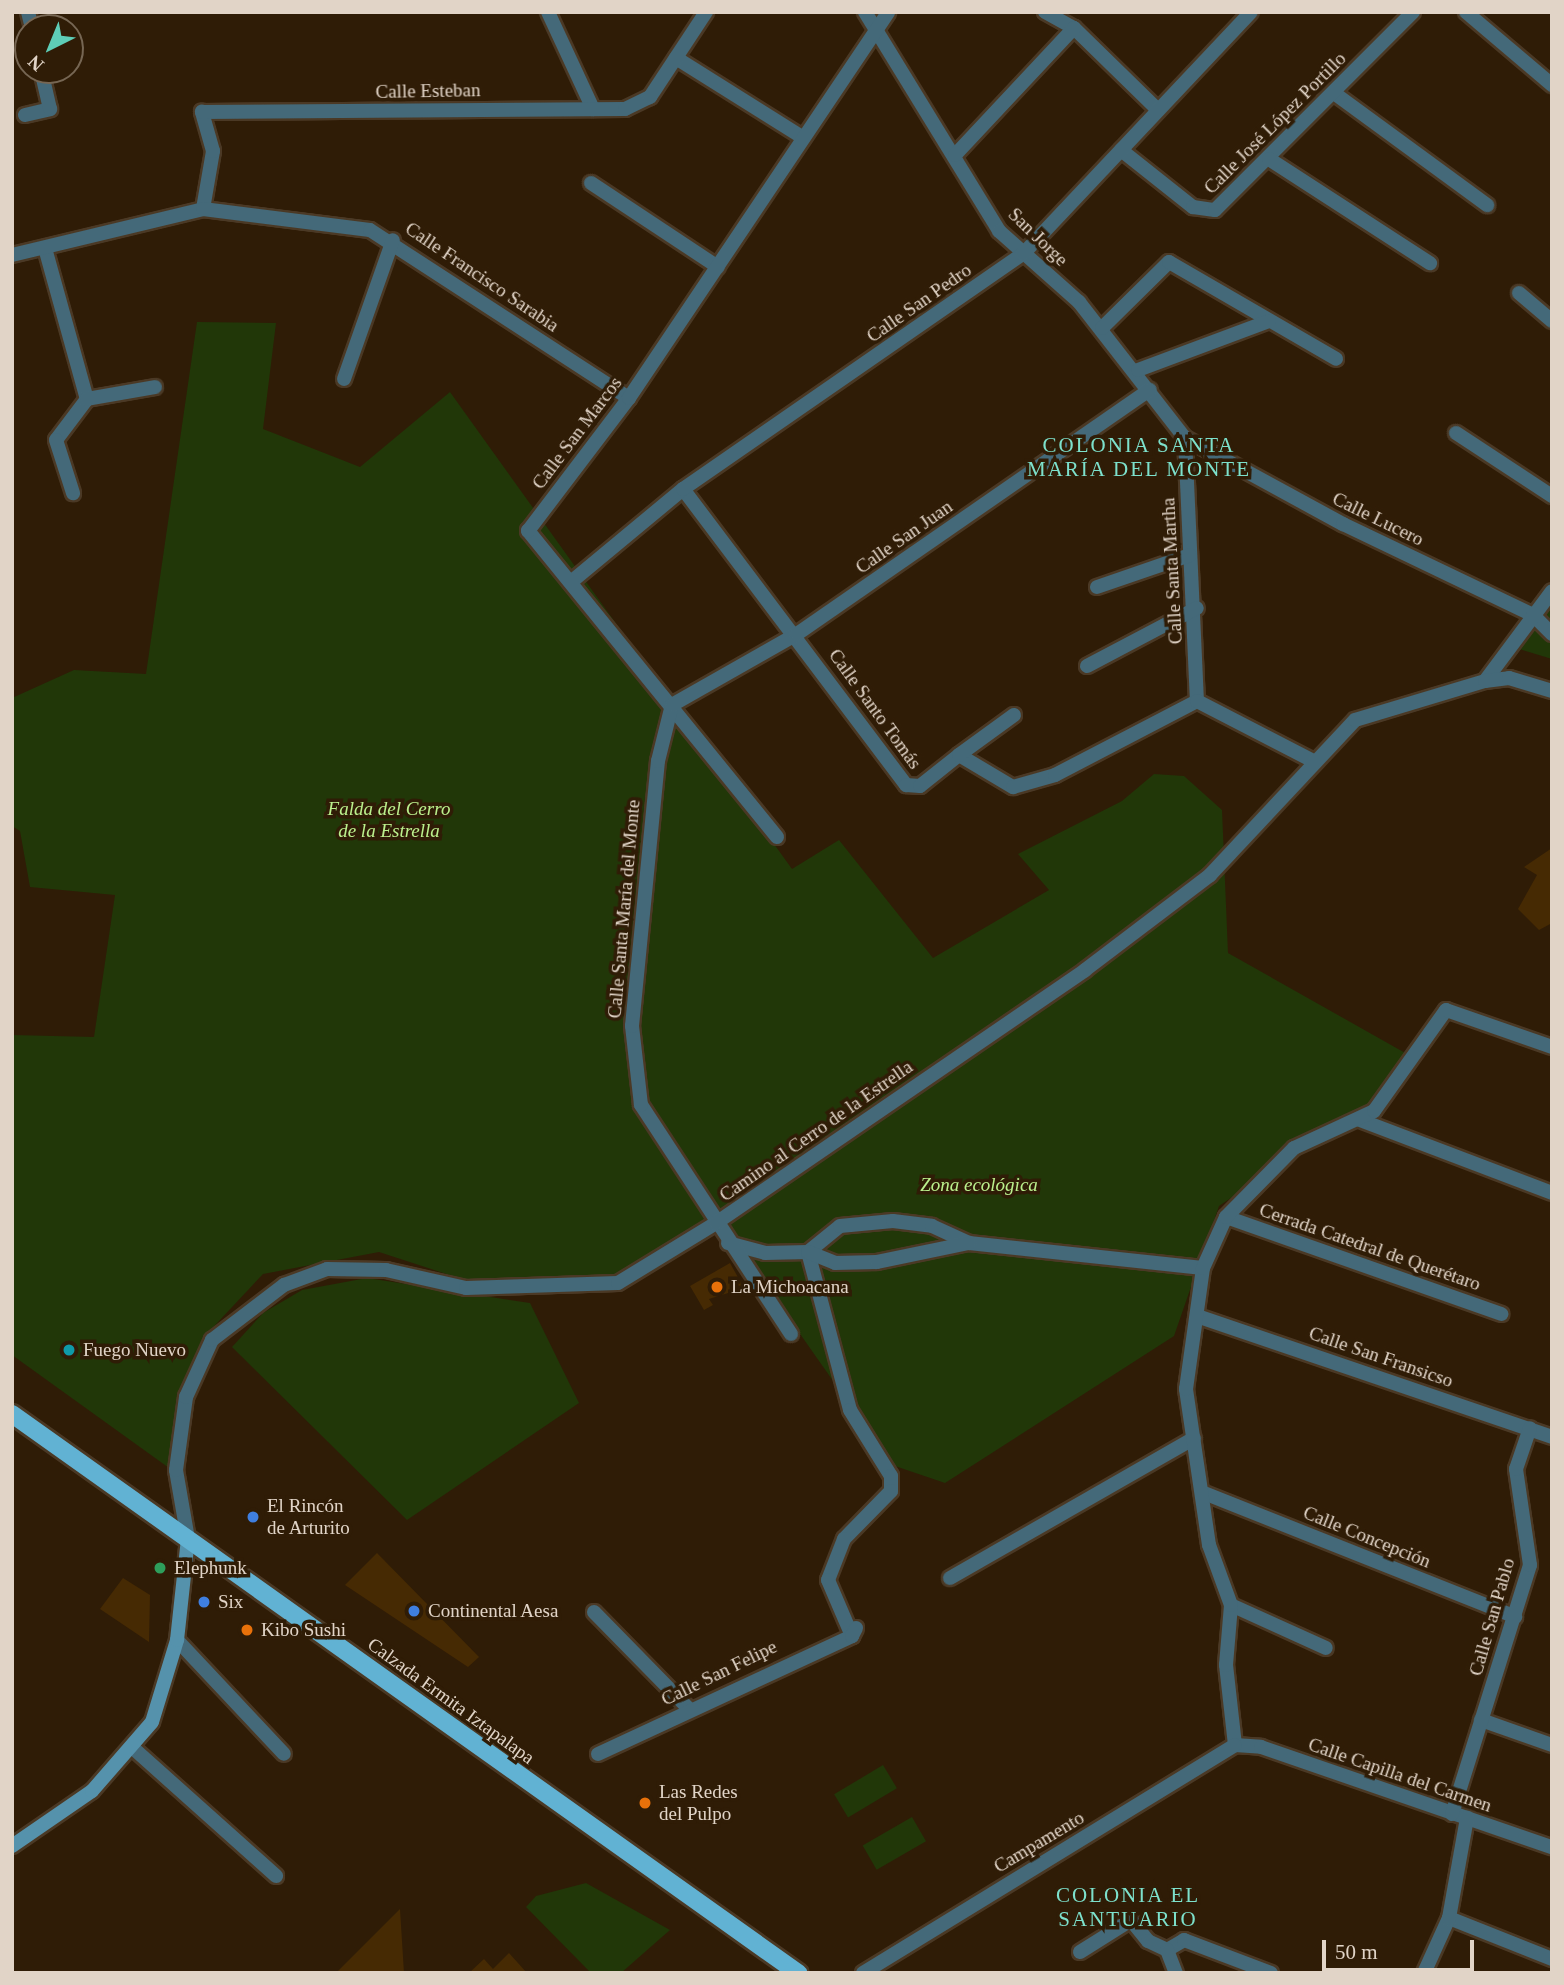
<!DOCTYPE html>
<meta charset="utf-8">
<style>
body{margin:0}
#map{position:relative;width:1564px;height:1985px;overflow:hidden;background:#2f1c06;font-family:"Times New Roman",serif}
div>[style]{position:absolute}
.green>*{inset:0;background:#213708;transform-origin:0 0}
.building>*{inset:0;background:#462a03}
.roads{filter:drop-shadow(2px 0 #4b3925) drop-shadow(-2px 0 #4b3925) drop-shadow(0 2px #4b3925) drop-shadow(0 -2px #4b3925)}
.street>*{height:14px;margin:-7px;padding:0 7px;transform-origin:7px;border-radius:7px;background:#446979}
.secondary>*{height:14px;margin:-7px;padding:0 7px;transform-origin:7px;border-radius:7px;background:#5592ac}
.primary>*{height:18px;margin:-9px;padding:0 9px;transform-origin:9px;border-radius:9px;background:#61b2d3}
.dots>*{width:19px;height:19px;translate:-50% -50%;box-sizing:border-box;border:4px solid #2f1c06;border-radius:50%}
span{translate:-50% -50%;white-space:nowrap;text-align:center;line-height:1.15;-webkit-text-stroke:7px #2f1c06;paint-order:stroke}
.street-label{font-size:19px;color:#e1d4c7}
.park-label{font-size:19px;color:#bbf08d;font-style:italic}
.poi-label{font-size:19px;color:#e1d4c7}
.left{translate:0 -50%;text-align:left}
.neighbourhood-label{font-size:21px;color:#7de1cc;letter-spacing:2px}
.frame{position:absolute;inset:0;border:14px solid #e1d4c7;pointer-events:none}
.north{position:absolute;left:14px;top:14px;width:70px;height:70px;box-sizing:border-box;background:#2f1c06;border:2px solid #766653;border-radius:50%;rotate:223deg;font-size:19px;font-weight:700;line-height:28px;text-align:center;color:#e1d4c7}
.north::after{content:'';display:block;margin:auto;width:24px;height:32px;background:#5eceb7;clip-path:polygon(50% 0,100% 100%,50% 72%,0 100%)}
.scale{position:absolute;left:1322px;top:1940px;width:152px;height:32px;box-sizing:border-box;border:4px solid #e1d4c7;border-top:0;padding-left:9px;font-size:21px;line-height:24px;white-space:nowrap;color:#e1d4c7;-webkit-text-stroke:5px #2f1c06;paint-order:stroke}
</style>
<div id="map">
<div class="green">
<i style="clip-path:polygon(197px 322px,276px 323px,263px 429px,360px 467px,450px 392px,792px 869px,839px 840px,933px 958px,1049px 890px,1018px 854px,1122px 801px,1154px 774px,1184px 776px,1222px 810px,1228px 953px,1407px 1054px,1371px 1103px,1219px 1206px,1174px 1336px,945px 1483px,892px 1465px,718px 1217px,628px 1276px,474px 1283px,379px 1252px,263px 1274px,203px 1338px,176px 1473px,12px 1355px,12px 1035px,94px 1037px,115px 895px,30px 887px,20px 831px,12px 826px,12px 698px,74px 670px,146px 674px)"></i>
<i style="clip-path:polygon(1552px 605px,1552px 659px,1519px 649px)"></i>
<i style="clip-path:polygon(367px 1278px,530px 1303px,579px 1403px,407px 1520px,232px 1347px,263px 1313px,302px 1290px)"></i>
<i style="left:883px;top:1765px;width:27px;height:57px;rotate:59deg"></i>
<i style="left:912px;top:1817px;width:28px;height:57px;rotate:60deg"></i>
<i style="clip-path:polygon(586px 1883px,670px 1930px,621px 1973px,591px 1973px,526px 1907px,536px 1896px)"></i>
</div>
<div class="building">
<i style="clip-path:polygon(1552px 848px,1552px 923px,1539px 930px,1518px 909px,1537px 875px,1524px 867px)"></i>
<i style="clip-path:polygon(730px 1263px,744px 1288px,709px 1299px,713px 1305px,704px 1310px,690px 1286px)"></i>
<i style="clip-path:polygon(377px 1553px,479px 1657px,468px 1667px,345px 1585px)"></i>
<i style="clip-path:polygon(123px 1578px,150px 1595px,149px 1642px,100px 1609px)"></i>
<i style="clip-path:polygon(400px 1909px,404px 1973px,336px 1973px)"></i>
<i style="clip-path:polygon(509px 1953px,527px 1973px,469px 1973px,484px 1959px,493px 1969px)"></i>
</div>
<div class="roads">
<div class="street">
<i style="left:28px;top:12px;width:16px;rotate:76deg"></i>
<i style="left:548px;top:12px;width:107px;rotate:65.1deg"></i>
<i style="left:865px;top:12px;width:257px;rotate:58.5deg"></i>
<i style="left:999px;top:231px;width:107px;rotate:41.6deg"></i>
<i style="left:1079px;top:302px;width:172px;rotate:52.1deg"></i>
<i style="left:1185px;top:438px;width:180px;rotate:28.6deg"></i>
<i style="left:1343px;top:524px;width:211px;rotate:25.6deg"></i>
<i style="left:1533px;top:615px;width:27px;rotate:45deg"></i>
<i style="left:1045px;top:12px;width:33px;rotate:29deg"></i>
<i style="left:1074px;top:28px;width:117px;rotate:44.3deg"></i>
<i style="left:1466px;top:12px;width:113px;rotate:40.3deg"></i>
<i style="left:676px;top:58px;width:149px;rotate:32.1deg"></i>
<i style="left:1334px;top:93px;width:190px;rotate:36.2deg"></i>
<i style="left:25px;top:115px;width:26px;rotate:-13deg"></i>
<i style="left:50px;top:109px;width:40px;rotate:-103deg"></i>
<i style="left:1121px;top:150px;width:92px;rotate:38.4deg"></i>
<i style="left:1193px;top:207px;width:22px;rotate:8deg"></i>
<i style="left:1215px;top:210px;width:280px;rotate:-45deg"></i>
<i style="left:955px;top:155px;width:174px;rotate:-46.9deg"></i>
<i style="left:1269px;top:159px;width:192px;rotate:32.9deg"></i>
<i style="left:591px;top:183px;width:152px;rotate:33.5deg"></i>
<i style="left:203px;top:209px;width:59px;rotate:-80.2deg"></i>
<i style="left:213px;top:151px;width:41px;rotate:-105.8deg"></i>
<i style="left:202px;top:112px;width:423px;rotate:-0.4deg"></i>
<i style="left:625px;top:109px;width:28px;rotate:-26deg"></i>
<i style="left:650px;top:97px;width:102px;rotate:-56.6deg"></i>
<i style="left:45px;top:248px;width:157px;rotate:74.5deg"></i>
<i style="left:87px;top:399px;width:51px;rotate:127.1deg"></i>
<i style="left:56px;top:440px;width:56px;rotate:72.2deg"></i>
<i style="left:12px;top:255px;width:196px;rotate:-13.5deg"></i>
<i style="left:203px;top:209px;width:168px;rotate:7.2deg"></i>
<i style="left:370px;top:230px;width:309px;rotate:33deg"></i>
<i style="left:1519px;top:293px;width:43px;rotate:40.3deg"></i>
<i style="left:1102px;top:328px;width:94px;rotate:-44.6deg"></i>
<i style="left:1169px;top:262px;width:193px;rotate:30.1deg"></i>
<i style="left:1138px;top:370px;width:140px;rotate:-20.5deg"></i>
<i style="left:344px;top:379px;width:147px;rotate:-70.6deg"></i>
<i style="left:87px;top:399px;width:69px;rotate:-10deg"></i>
<i style="left:1456px;top:433px;width:115px;rotate:33.3deg"></i>
<i style="left:1185px;top:438px;width:263px;rotate:87.4deg"></i>
<i style="left:683px;top:489px;width:371px;rotate:53deg"></i>
<i style="left:906px;top:785px;width:14px;rotate:4deg"></i>
<i style="left:920px;top:786px;width:50px;rotate:-38.5deg"></i>
<i style="left:959px;top:755px;width:63px;rotate:30.7deg"></i>
<i style="left:1013px;top:787px;width:44px;rotate:-15.9deg"></i>
<i style="left:1055px;top:775px;width:160px;rotate:-27.5deg"></i>
<i style="left:1197px;top:701px;width:133px;rotate:27.3deg"></i>
<i style="left:571px;top:582px;width:146px;rotate:-39.7deg"></i>
<i style="left:683px;top:489px;width:413px;rotate:-34.7deg"></i>
<i style="left:1023px;top:254px;width:332px;rotate:-46.7deg"></i>
<i style="left:1097px;top:587px;width:98px;rotate:-19deg"></i>
<i style="left:1087px;top:666px;width:124px;rotate:-27.8deg"></i>
<i style="left:1485px;top:681px;width:112px;rotate:-53.3deg"></i>
<i style="left:959px;top:755px;width:68px;rotate:-36deg"></i>
<i style="left:777px;top:837px;width:395px;rotate:-129.1deg"></i>
<i style="left:528px;top:531px;width:167px;rotate:-52.8deg"></i>
<i style="left:629px;top:398px;width:465px;rotate:-56.1deg"></i>
<i style="left:1360px;top:1120px;width:205px;rotate:20.8deg"></i>
<i style="left:1226px;top:1217px;width:292px;rotate:19.4deg"></i>
<i style="left:728px;top:1243px;width:38px;rotate:15deg"></i>
<i style="left:765px;top:1253px;width:43px;rotate:-1.3deg"></i>
<i style="left:808px;top:1252px;width:41px;rotate:-39.1deg"></i>
<i style="left:840px;top:1226px;width:53px;rotate:-5.4deg"></i>
<i style="left:893px;top:1221px;width:39px;rotate:7deg"></i>
<i style="left:932px;top:1226px;width:41px;rotate:24.7deg"></i>
<i style="left:969px;top:1243px;width:235px;rotate:6.1deg"></i>
<i style="left:808px;top:1252px;width:163px;rotate:75.1deg"></i>
<i style="left:850px;top:1410px;width:78px;rotate:58.2deg"></i>
<i style="left:891px;top:1476px;width:15px;rotate:90deg"></i>
<i style="left:891px;top:1491px;width:67px;rotate:134.4deg"></i>
<i style="left:844px;top:1539px;width:44px;rotate:111.3deg"></i>
<i style="left:828px;top:1580px;width:61px;rotate:66.8deg"></i>
<i style="left:808px;top:1252px;width:29px;rotate:22deg"></i>
<i style="left:835px;top:1263px;width:42px;rotate:-1.4deg"></i>
<i style="left:877px;top:1262px;width:94px;rotate:-11.7deg"></i>
<i style="left:1197px;top:1316px;width:375px;rotate:18.8deg"></i>
<i style="left:791px;top:1334px;width:274px;rotate:-123.2deg"></i>
<i style="left:641px;top:1105px;width:80px;rotate:-96.5deg"></i>
<i style="left:632px;top:1026px;width:266px;rotate:-84.4deg"></i>
<i style="left:658px;top:761px;width:58px;rotate:-76deg"></i>
<i style="left:672px;top:705px;width:144px;rotate:-29.6deg"></i>
<i style="left:797px;top:634px;width:429px;rotate:-34.7deg"></i>
<i style="left:1204px;top:1493px;width:335px;rotate:21.7deg"></i>
<i style="left:188px;top:1539px;width:70px;rotate:-99.9deg"></i>
<i style="left:176px;top:1470px;width:74px;rotate:-82.2deg"></i>
<i style="left:186px;top:1397px;width:63px;rotate:-65.5deg"></i>
<i style="left:212px;top:1340px;width:91px;rotate:-37.4deg"></i>
<i style="left:284px;top:1285px;width:46px;rotate:-20.4deg"></i>
<i style="left:327px;top:1269px;width:59px;rotate:1deg"></i>
<i style="left:386px;top:1270px;width:82px;rotate:12.7deg"></i>
<i style="left:466px;top:1288px;width:152px;rotate:-1.9deg"></i>
<i style="left:618px;top:1283px;width:115px;rotate:-31.5deg"></i>
<i style="left:716px;top:1223px;width:447px;rotate:-34.4deg"></i>
<i style="left:1085px;top:970px;width:157px;rotate:-37.2deg"></i>
<i style="left:1210px;top:875px;width:212px;rotate:-46.9deg"></i>
<i style="left:1355px;top:720px;width:136px;rotate:-16.7deg"></i>
<i style="left:1485px;top:681px;width:24px;rotate:-7deg"></i>
<i style="left:1509px;top:678px;width:45px;rotate:16.8deg"></i>
<i style="left:950px;top:1578px;width:281px;rotate:-29.8deg"></i>
<i style="left:1231px;top:1605px;width:104px;rotate:24.4deg"></i>
<i style="left:594px;top:1612px;width:136px;rotate:45.6deg"></i>
<i style="left:177px;top:1640px;width:156px;rotate:46.8deg"></i>
<i style="left:1481px;top:1720px;width:75px;rotate:19.4deg"></i>
<i style="left:1235px;top:1745px;width:81px;rotate:-96.4deg"></i>
<i style="left:1226px;top:1665px;width:60px;rotate:-85.2deg"></i>
<i style="left:1231px;top:1605px;width:64px;rotate:-110.1deg"></i>
<i style="left:1209px;top:1545px;width:158px;rotate:-98.4deg"></i>
<i style="left:1186px;top:1389px;width:122px;rotate:-82deg"></i>
<i style="left:1203px;top:1268px;width:56px;rotate:-65.7deg"></i>
<i style="left:1226px;top:1217px;width:97px;rotate:-45.4deg"></i>
<i style="left:1294px;top:1148px;width:88px;rotate:-24.8deg"></i>
<i style="left:1374px;top:1111px;width:124px;rotate:-54.5deg"></i>
<i style="left:1446px;top:1010px;width:112px;rotate:19.2deg"></i>
<i style="left:1235px;top:1745px;width:26px;rotate:4deg"></i>
<i style="left:1261px;top:1747px;width:308px;rotate:19deg"></i>
<i style="left:133px;top:1748px;width:192px;rotate:41.8deg"></i>
<i style="left:598px;top:1754px;width:280px;rotate:-24.9deg"></i>
<i style="left:852px;top:1636px;width:9px;rotate:-63deg"></i>
<i style="left:1452px;top:1814px;width:261px;rotate:-72.6deg"></i>
<i style="left:1530px;top:1565px;width:97px;rotate:-98.3deg"></i>
<i style="left:1516px;top:1469px;width:43px;rotate:-71.1deg"></i>
<i style="left:1449px;top:1918px;width:111px;rotate:21.7deg"></i>
<i style="left:1167px;top:1950px;width:20px;rotate:-30deg"></i>
<i style="left:1184px;top:1940px;width:93px;rotate:20.8deg"></i>
<i style="left:1080px;top:1952px;width:60px;rotate:-32.1deg"></i>
<i style="left:1131px;top:1920px;width:27px;rotate:51deg"></i>
<i style="left:1148px;top:1941px;width:21px;rotate:25deg"></i>
<i style="left:1167px;top:1950px;width:25px;rotate:69deg"></i>
<i style="left:863px;top:1973px;width:436px;rotate:-31.5deg"></i>
<i style="left:1424px;top:1973px;width:60px;rotate:-65.6deg"></i>
<i style="left:1449px;top:1918px;width:102px;rotate:-79.8deg"></i>
</div>
<div class="secondary">
<i style="left:12px;top:1846px;width:97px;rotate:-34.5deg"></i>
<i style="left:92px;top:1791px;width:91px;rotate:-49deg"></i>
<i style="left:152px;top:1722px;width:86px;rotate:-73deg"></i>
<i style="left:177px;top:1640px;width:102px;rotate:-83.8deg"></i>
</div>
<div class="primary">
<i style="left:12px;top:1414px;width:965px;rotate:35.42deg"></i>
</div>
</div>
<div class="dots">
<i style="left:717px;top:1287px;background:#e8710a"></i>
<i style="left:69px;top:1350px;background:#0f9aa8"></i>
<i style="left:253px;top:1517px;background:#3f7fe0"></i>
<i style="left:160px;top:1568px;background:#2e9e5b"></i>
<i style="left:204px;top:1602px;background:#3f7fe0"></i>
<i style="left:414px;top:1611px;background:#3f7fe0"></i>
<i style="left:247px;top:1630px;background:#e8710a"></i>
<i style="left:645px;top:1803px;background:#e8710a"></i>
</div>
<div class="street-label">
<span style="left:428px;top:91px;rotate:-1deg">Calle Esteban</span>
<span style="left:1275px;top:123px;rotate:-45deg">Calle José López Portillo</span>
<span style="left:1038px;top:237px;rotate:44deg">San Jorge</span>
<span style="left:482px;top:277px;rotate:34deg">Calle Francisco Sarabia</span>
<span style="left:919px;top:303px;rotate:-35deg">Calle San Pedro</span>
<span style="left:577px;top:433px;rotate:-53deg">Calle San Marcos</span>
<span style="left:1378px;top:519px;rotate:26deg">Calle Lucero</span>
<span style="left:904px;top:537px;rotate:-35deg">Calle San Juan</span>
<span style="left:1172px;top:571px;rotate:-93deg">Calle Santa Martha</span>
<span style="left:875px;top:709px;rotate:54deg">Calle Santo Tomás</span>
<span style="left:624px;top:909px;rotate:-85deg">Calle Santa María del Monte</span>
<span style="left:816px;top:1131px;rotate:-35deg">Camino al Cerro de la Estrella</span>
<span style="left:1370px;top:1247px;rotate:19deg">Cerrada Catedral de Querétaro</span>
<span style="left:1381px;top:1357px;rotate:19deg">Calle San Fransicso</span>
<span style="left:1367px;top:1537px;rotate:22deg">Calle Concepción</span>
<span style="left:1492px;top:1617px;rotate:-74deg">Calle San Pablo</span>
<span style="left:719px;top:1673px;rotate:-26deg">Calle San Felipe</span>
<span style="left:451px;top:1701px;rotate:36deg">Calzada Ermita Iztapalapa</span>
<span style="left:1400px;top:1775px;rotate:19deg">Calle Capilla del Carmen</span>
<span style="left:1039px;top:1842px;rotate:-31deg">Campamento</span>
</div>
<div class="park-label">
<span style="left:389px;top:820px">Falda del Cerro<br>de la Estrella</span>
<span style="left:979px;top:1185px">Zona ecológica</span>
</div>
<div class="poi-label">
<span class="left" style="left:731px;top:1287px">La Michoacana</span>
<span class="left" style="left:83px;top:1350px">Fuego Nuevo</span>
<span class="left" style="left:267px;top:1517px">El Rincón<br>de Arturito</span>
<span class="left" style="left:174px;top:1568px">Elephunk</span>
<span class="left" style="left:218px;top:1602px">Six</span>
<span class="left" style="left:428px;top:1611px">Continental Aesa</span>
<span class="left" style="left:261px;top:1630px">Kibo Sushi</span>
<span class="left" style="left:659px;top:1803px">Las Redes<br>del Pulpo</span>
</div>
<div class="neighbourhood-label">
<span style="left:1139px;top:457px">COLONIA SANTA<br>MARÍA DEL MONTE</span>
<span style="left:1128px;top:1907px">COLONIA EL<br>SANTUARIO</span>
</div>
<div class="frame"></div>
<div class="north">N</div>
<div class="scale">50 m</div>
</div>
